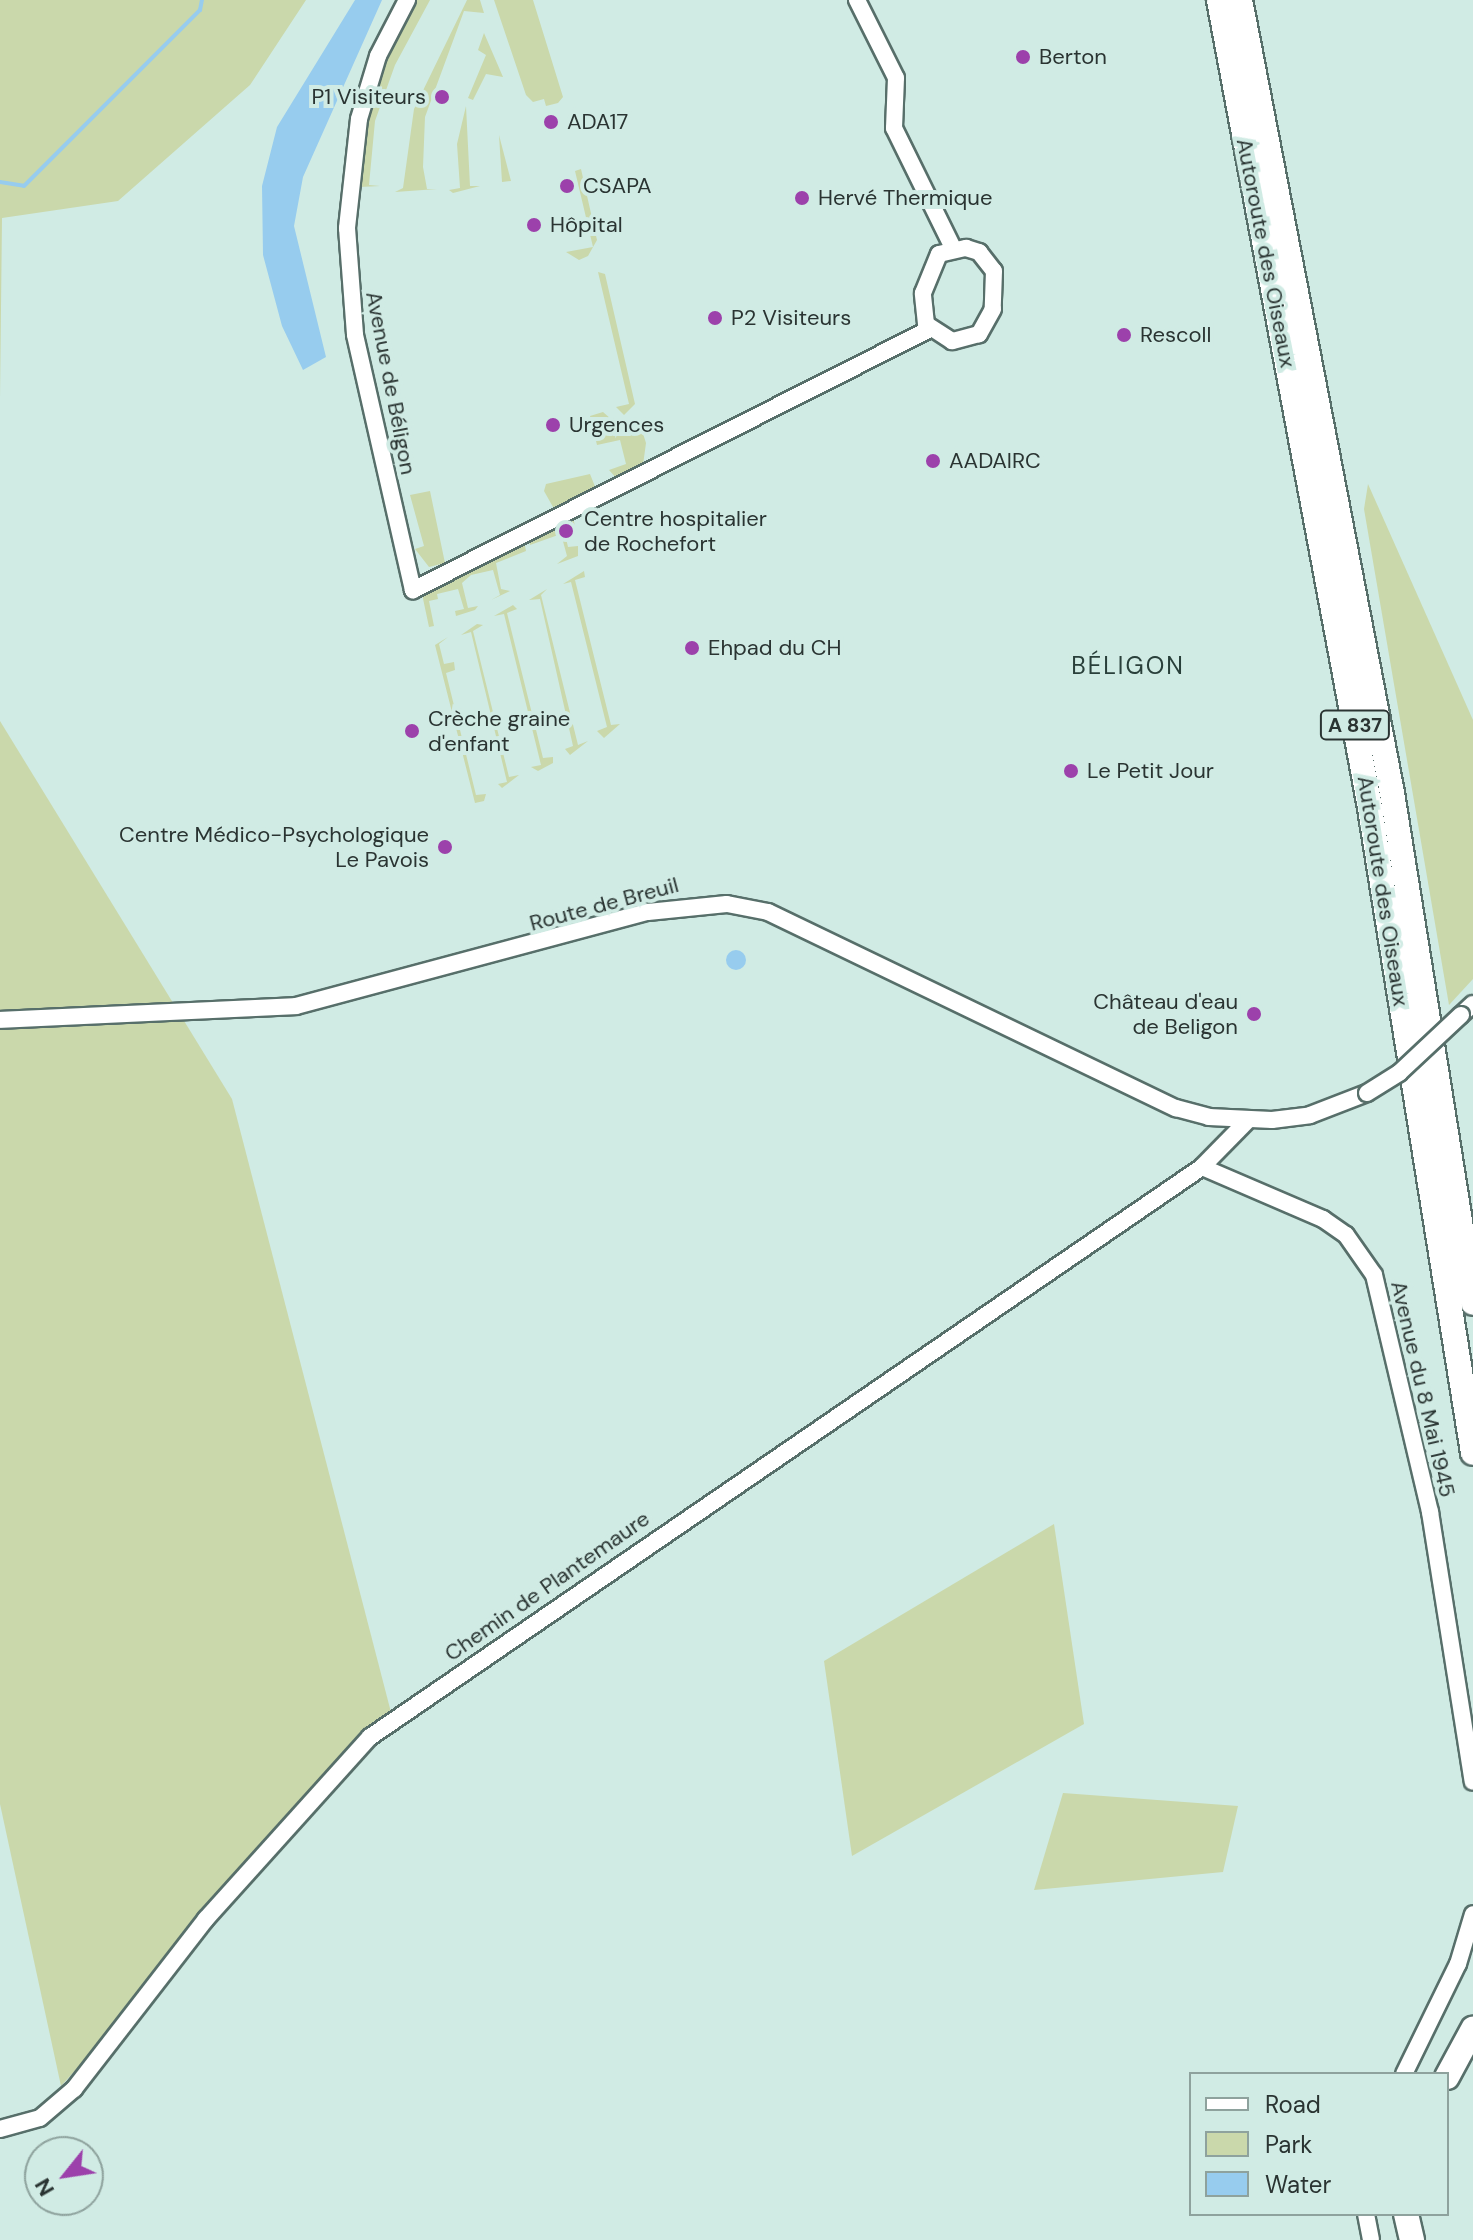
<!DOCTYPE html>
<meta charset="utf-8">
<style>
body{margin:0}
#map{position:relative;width:1473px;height:2240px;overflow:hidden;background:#d0ebe4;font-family:"DM Sans",sans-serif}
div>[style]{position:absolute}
.green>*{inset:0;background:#cad8ab}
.water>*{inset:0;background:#97ccee}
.round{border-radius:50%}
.stream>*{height:4px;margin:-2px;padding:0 2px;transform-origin:2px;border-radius:2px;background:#97ccee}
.roads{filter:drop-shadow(2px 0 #576f6a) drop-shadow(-2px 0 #576f6a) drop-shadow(0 2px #576f6a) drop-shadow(0 -2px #576f6a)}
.minor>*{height:16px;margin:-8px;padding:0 8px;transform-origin:8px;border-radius:8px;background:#fff}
.highway>*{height:24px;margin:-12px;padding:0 12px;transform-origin:12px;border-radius:12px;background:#fff}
.bridges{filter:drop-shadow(2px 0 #576f6a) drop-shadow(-2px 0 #576f6a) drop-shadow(0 2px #576f6a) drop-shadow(0 -2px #576f6a)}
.minor-bridge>*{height:16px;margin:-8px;padding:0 8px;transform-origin:8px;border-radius:8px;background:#fff}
.dots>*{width:22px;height:22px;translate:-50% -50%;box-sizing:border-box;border:4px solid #d0ebe4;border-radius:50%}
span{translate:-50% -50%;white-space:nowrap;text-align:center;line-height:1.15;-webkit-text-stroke:8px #d0ebe4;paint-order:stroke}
.shield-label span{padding:2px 6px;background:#d0ebe4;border:2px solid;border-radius:6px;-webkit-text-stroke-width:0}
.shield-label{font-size:20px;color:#2a3432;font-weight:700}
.poi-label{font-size:22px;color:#2a3432}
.left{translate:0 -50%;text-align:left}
.right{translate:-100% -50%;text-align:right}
.street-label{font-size:22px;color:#2a3432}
.neighbourhood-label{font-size:24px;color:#293f3a;letter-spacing:2px}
.legend{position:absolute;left:1189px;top:2072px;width:260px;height:144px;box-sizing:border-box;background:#d0ebe4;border:2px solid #8ea29d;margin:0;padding:10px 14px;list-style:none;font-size:24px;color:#2a3432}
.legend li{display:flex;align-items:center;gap:16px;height:40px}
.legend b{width:40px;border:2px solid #8ea29d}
.north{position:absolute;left:24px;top:2136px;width:80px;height:80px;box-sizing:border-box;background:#d0ebe4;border:2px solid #8ea29d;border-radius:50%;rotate:240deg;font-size:22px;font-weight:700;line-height:32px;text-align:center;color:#2a3432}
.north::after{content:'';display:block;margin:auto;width:28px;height:36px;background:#9c41ab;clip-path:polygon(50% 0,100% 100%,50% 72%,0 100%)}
</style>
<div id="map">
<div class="green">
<i style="clip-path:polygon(0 0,306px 0,250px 85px,118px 201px,2px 218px,0 400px)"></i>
<i style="clip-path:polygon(417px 0,430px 0,395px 65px,375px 121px,369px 185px,380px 186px,360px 187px,367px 118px,384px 64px)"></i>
<i style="clip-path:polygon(467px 0,480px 0,484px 13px,464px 11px,425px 117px,423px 167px,427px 189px,437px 189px,395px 192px,403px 188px,414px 109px)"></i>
<i style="clip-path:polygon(494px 0,533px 0,563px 97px,558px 103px,546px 106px,544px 99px,533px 102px,526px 95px)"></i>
<i style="clip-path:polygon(484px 33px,503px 77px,486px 74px,473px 100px,468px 98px,486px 55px,478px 50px)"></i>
<i style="clip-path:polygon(466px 106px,470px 186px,480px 186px,453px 193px,449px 190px,460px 188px,457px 144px)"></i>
<i style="clip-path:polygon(499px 135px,511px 181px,502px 182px)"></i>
<i style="clip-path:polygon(581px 169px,597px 240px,588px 256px,579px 260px,566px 252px,593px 247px,575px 171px)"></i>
<i style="clip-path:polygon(598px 272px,605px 274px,635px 404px,624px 415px,616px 407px,629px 404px)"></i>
<i style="clip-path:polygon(603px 412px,619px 426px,640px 424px,646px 443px,643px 465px,618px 480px,609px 470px,626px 464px,620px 440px,597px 445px,590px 416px)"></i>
<i style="clip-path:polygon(590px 474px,596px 489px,564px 505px,553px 507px,544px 491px,546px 484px)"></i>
<i style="clip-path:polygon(1368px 484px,1473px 720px,1473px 979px,1449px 1005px,1364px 509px)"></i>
<i style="clip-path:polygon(430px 491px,445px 563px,429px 567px,415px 549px,424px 546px,410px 495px)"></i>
<i style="clip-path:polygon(573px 517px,575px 526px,564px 529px,568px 547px,578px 546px,578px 556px,557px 564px,567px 556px,561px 534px,530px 545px,528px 537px)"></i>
<i style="clip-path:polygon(524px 540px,526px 551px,496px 563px,501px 589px,510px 591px,491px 600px,500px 595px,493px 570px,471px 575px,462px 583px,468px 608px,478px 606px,475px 610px,456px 616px,455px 611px,464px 609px,458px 589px,437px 594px,438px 599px,429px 601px,434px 626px,429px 627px,422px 594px)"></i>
<i style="clip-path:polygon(584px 571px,585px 577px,575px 580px,611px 725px,620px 724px,604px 738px,597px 731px,607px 727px,571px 582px,563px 584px)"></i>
<i style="clip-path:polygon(547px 589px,541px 595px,578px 745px,588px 741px,570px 755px,565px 749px,573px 746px,540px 599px,529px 600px)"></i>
<i style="clip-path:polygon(513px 605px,517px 609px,507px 613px,543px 758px,553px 757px,553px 763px,538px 771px,531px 767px,541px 765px,504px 614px,494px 616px)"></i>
<i style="clip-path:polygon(477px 624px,483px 625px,473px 631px,509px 777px,519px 775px,502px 788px,498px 784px,507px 782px,471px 632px,461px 635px)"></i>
<i style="clip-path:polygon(448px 637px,439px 644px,444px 664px,454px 662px,455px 670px,446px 673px,476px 795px,486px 794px,484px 801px,475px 803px,435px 645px)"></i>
<i style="clip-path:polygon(0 721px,232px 1099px,393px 1720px,61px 2086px,0 1804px)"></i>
<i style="clip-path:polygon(1054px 1524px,1084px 1724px,852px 1856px,824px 1661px)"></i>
<i style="clip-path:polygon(1063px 1793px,1238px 1806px,1223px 1872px,1034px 1890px)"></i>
</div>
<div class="water">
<i style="clip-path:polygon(355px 0,382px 0,303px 177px,294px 226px,326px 357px,303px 370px,282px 326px,263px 255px,262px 186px,277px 127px)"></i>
<i class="round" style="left:726px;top:950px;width:20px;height:20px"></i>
</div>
<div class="stream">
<i style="left:0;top:182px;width:24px;rotate:9deg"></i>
<i style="left:24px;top:186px;width:249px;rotate:-45deg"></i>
<i style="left:200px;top:10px;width:10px;rotate:-79deg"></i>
</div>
<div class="roads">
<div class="minor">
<i style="left:407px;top:0;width:63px;rotate:117.4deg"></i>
<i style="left:378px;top:56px;width:66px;rotate:106.8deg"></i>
<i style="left:359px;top:119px;width:110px;rotate:96.3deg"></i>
<i style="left:347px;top:228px;width:107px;rotate:85.7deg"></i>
<i style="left:355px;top:335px;width:262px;rotate:77.2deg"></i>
<i style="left:413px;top:590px;width:579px;rotate:-26.79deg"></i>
<i style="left:857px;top:0;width:87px;rotate:63.4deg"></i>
<i style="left:896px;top:78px;width:50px;rotate:92.3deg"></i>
<i style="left:894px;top:128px;width:134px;rotate:63.8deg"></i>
<i style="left:966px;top:248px;width:14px;rotate:17deg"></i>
<i style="left:979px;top:252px;width:24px;rotate:52deg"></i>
<i style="left:994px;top:271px;width:38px;rotate:92deg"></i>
<i style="left:993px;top:309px;width:29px;rotate:119deg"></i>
<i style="left:979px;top:334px;width:28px;rotate:165deg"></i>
<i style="left:952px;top:341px;width:31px;rotate:-147deg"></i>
<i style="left:926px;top:324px;width:31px;rotate:-96deg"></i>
<i style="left:923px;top:293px;width:42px;rotate:-67.7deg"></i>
<i style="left:939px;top:254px;width:28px;rotate:-13deg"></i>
<i style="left:1461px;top:1015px;width:16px;rotate:-43deg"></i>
<i style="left:0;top:1020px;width:296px;rotate:-2.7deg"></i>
<i style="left:296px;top:1006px;width:364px;rotate:-15deg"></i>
<i style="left:648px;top:912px;width:79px;rotate:-5.8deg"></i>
<i style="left:727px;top:904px;width:42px;rotate:11deg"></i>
<i style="left:768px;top:912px;width:453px;rotate:25.7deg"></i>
<i style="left:1176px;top:1108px;width:34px;rotate:15deg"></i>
<i style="left:1209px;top:1117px;width:63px;rotate:2.7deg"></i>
<i style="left:1272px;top:1120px;width:38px;rotate:-7deg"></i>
<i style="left:1310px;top:1115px;width:61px;rotate:-21.1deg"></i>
<i style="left:1202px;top:1167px;width:132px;rotate:23.3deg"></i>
<i style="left:1323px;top:1219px;width:28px;rotate:35deg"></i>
<i style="left:1346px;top:1235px;width:49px;rotate:55deg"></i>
<i style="left:1374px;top:1275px;width:244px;rotate:76.7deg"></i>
<i style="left:1430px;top:1512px;width:273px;rotate:81deg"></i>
<i style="left:1404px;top:2074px;width:123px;rotate:-63.9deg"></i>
<i style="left:1458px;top:1964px;width:52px;rotate:-73.3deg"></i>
<i style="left:0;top:2129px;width:41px;rotate:-15.4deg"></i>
<i style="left:40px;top:2118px;width:45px;rotate:-40.5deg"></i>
<i style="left:74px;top:2089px;width:215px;rotate:-52.2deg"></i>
<i style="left:206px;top:1919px;width:245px;rotate:-48deg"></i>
<i style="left:370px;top:1737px;width:1009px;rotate:-34.41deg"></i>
<i style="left:1202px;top:1167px;width:64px;rotate:-45.6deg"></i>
<i style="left:1366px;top:2214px;width:26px;rotate:79deg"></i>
</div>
<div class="highway">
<i style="left:1219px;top:0;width:816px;rotate:79.41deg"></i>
<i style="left:1369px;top:802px;width:659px;rotate:80.92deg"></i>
<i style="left:1240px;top:0;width:807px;rotate:79.15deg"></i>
<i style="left:1392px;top:793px;width:516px;rotate:80.98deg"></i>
<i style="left:1447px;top:2077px;width:55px;rotate:-61.6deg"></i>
<i style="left:1406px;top:2214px;width:27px;rotate:77deg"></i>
</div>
</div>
<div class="bridges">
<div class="minor-bridge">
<i style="left:1367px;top:1093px;width:38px;rotate:-32deg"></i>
<i style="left:1399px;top:1073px;width:85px;rotate:-43.1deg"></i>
</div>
</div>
<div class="dots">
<i style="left:1023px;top:57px;background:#9c41ab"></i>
<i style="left:442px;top:97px;background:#9c41ab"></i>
<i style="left:551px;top:122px;background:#9c41ab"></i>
<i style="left:567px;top:186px;background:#9c41ab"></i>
<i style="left:802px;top:198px;background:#9c41ab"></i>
<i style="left:534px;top:225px;background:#9c41ab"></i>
<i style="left:715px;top:318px;background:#9c41ab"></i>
<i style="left:1124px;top:335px;background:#9c41ab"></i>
<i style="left:553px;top:425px;background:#9c41ab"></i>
<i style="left:933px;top:461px;background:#9c41ab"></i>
<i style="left:566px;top:531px;background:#9c41ab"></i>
<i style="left:692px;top:648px;background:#9c41ab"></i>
<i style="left:412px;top:731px;background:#9c41ab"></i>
<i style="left:1071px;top:771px;background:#9c41ab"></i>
<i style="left:445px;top:847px;background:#9c41ab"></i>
<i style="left:1254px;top:1014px;background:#9c41ab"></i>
</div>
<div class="shield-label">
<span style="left:1355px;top:725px">A 837</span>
</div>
<div class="poi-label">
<span class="left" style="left:1039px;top:57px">Berton</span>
<span class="right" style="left:426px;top:97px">P1 Visiteurs</span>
<span class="left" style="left:567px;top:122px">ADA17</span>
<span class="left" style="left:583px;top:186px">CSAPA</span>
<span class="left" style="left:818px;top:198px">Hervé Thermique</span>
<span class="left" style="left:550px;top:225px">Hôpital</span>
<span class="left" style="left:731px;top:318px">P2 Visiteurs</span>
<span class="left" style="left:1140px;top:335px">Rescoll</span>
<span class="left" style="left:569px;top:425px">Urgences</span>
<span class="left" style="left:949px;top:461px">AADAIRC</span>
<span class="left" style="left:584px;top:531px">Centre hospitalier<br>de Rochefort</span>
<span class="left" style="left:708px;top:648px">Ehpad du CH</span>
<span class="left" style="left:428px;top:731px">Crèche graine<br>d'enfant</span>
<span class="left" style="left:1087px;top:771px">Le Petit Jour</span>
<span class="right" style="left:429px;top:847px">Centre Médico-Psychologique<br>Le Pavois</span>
<span class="right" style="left:1238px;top:1014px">Château d'eau<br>de Beligon</span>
</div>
<div class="street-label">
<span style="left:1266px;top:253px;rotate:79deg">Autoroute des Oiseaux</span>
<span style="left:391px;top:383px;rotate:79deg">Avenue de Béligon</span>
<span style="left:1383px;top:891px;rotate:81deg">Autoroute des Oiseaux</span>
<span style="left:604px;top:904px;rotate:-15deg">Route de Breuil</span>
<span style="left:1423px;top:1389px;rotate:77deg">Avenue du 8 Mai 1945</span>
<span style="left:547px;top:1586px;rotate:-35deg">Chemin de Plantemaure</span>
</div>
<div class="neighbourhood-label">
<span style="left:1128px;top:666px">BÉLIGON</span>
</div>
<ul class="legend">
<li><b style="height:10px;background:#fff"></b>Road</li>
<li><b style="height:22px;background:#cad8ab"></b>Park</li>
<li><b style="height:22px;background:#97ccee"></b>Water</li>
</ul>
<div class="north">N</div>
</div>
